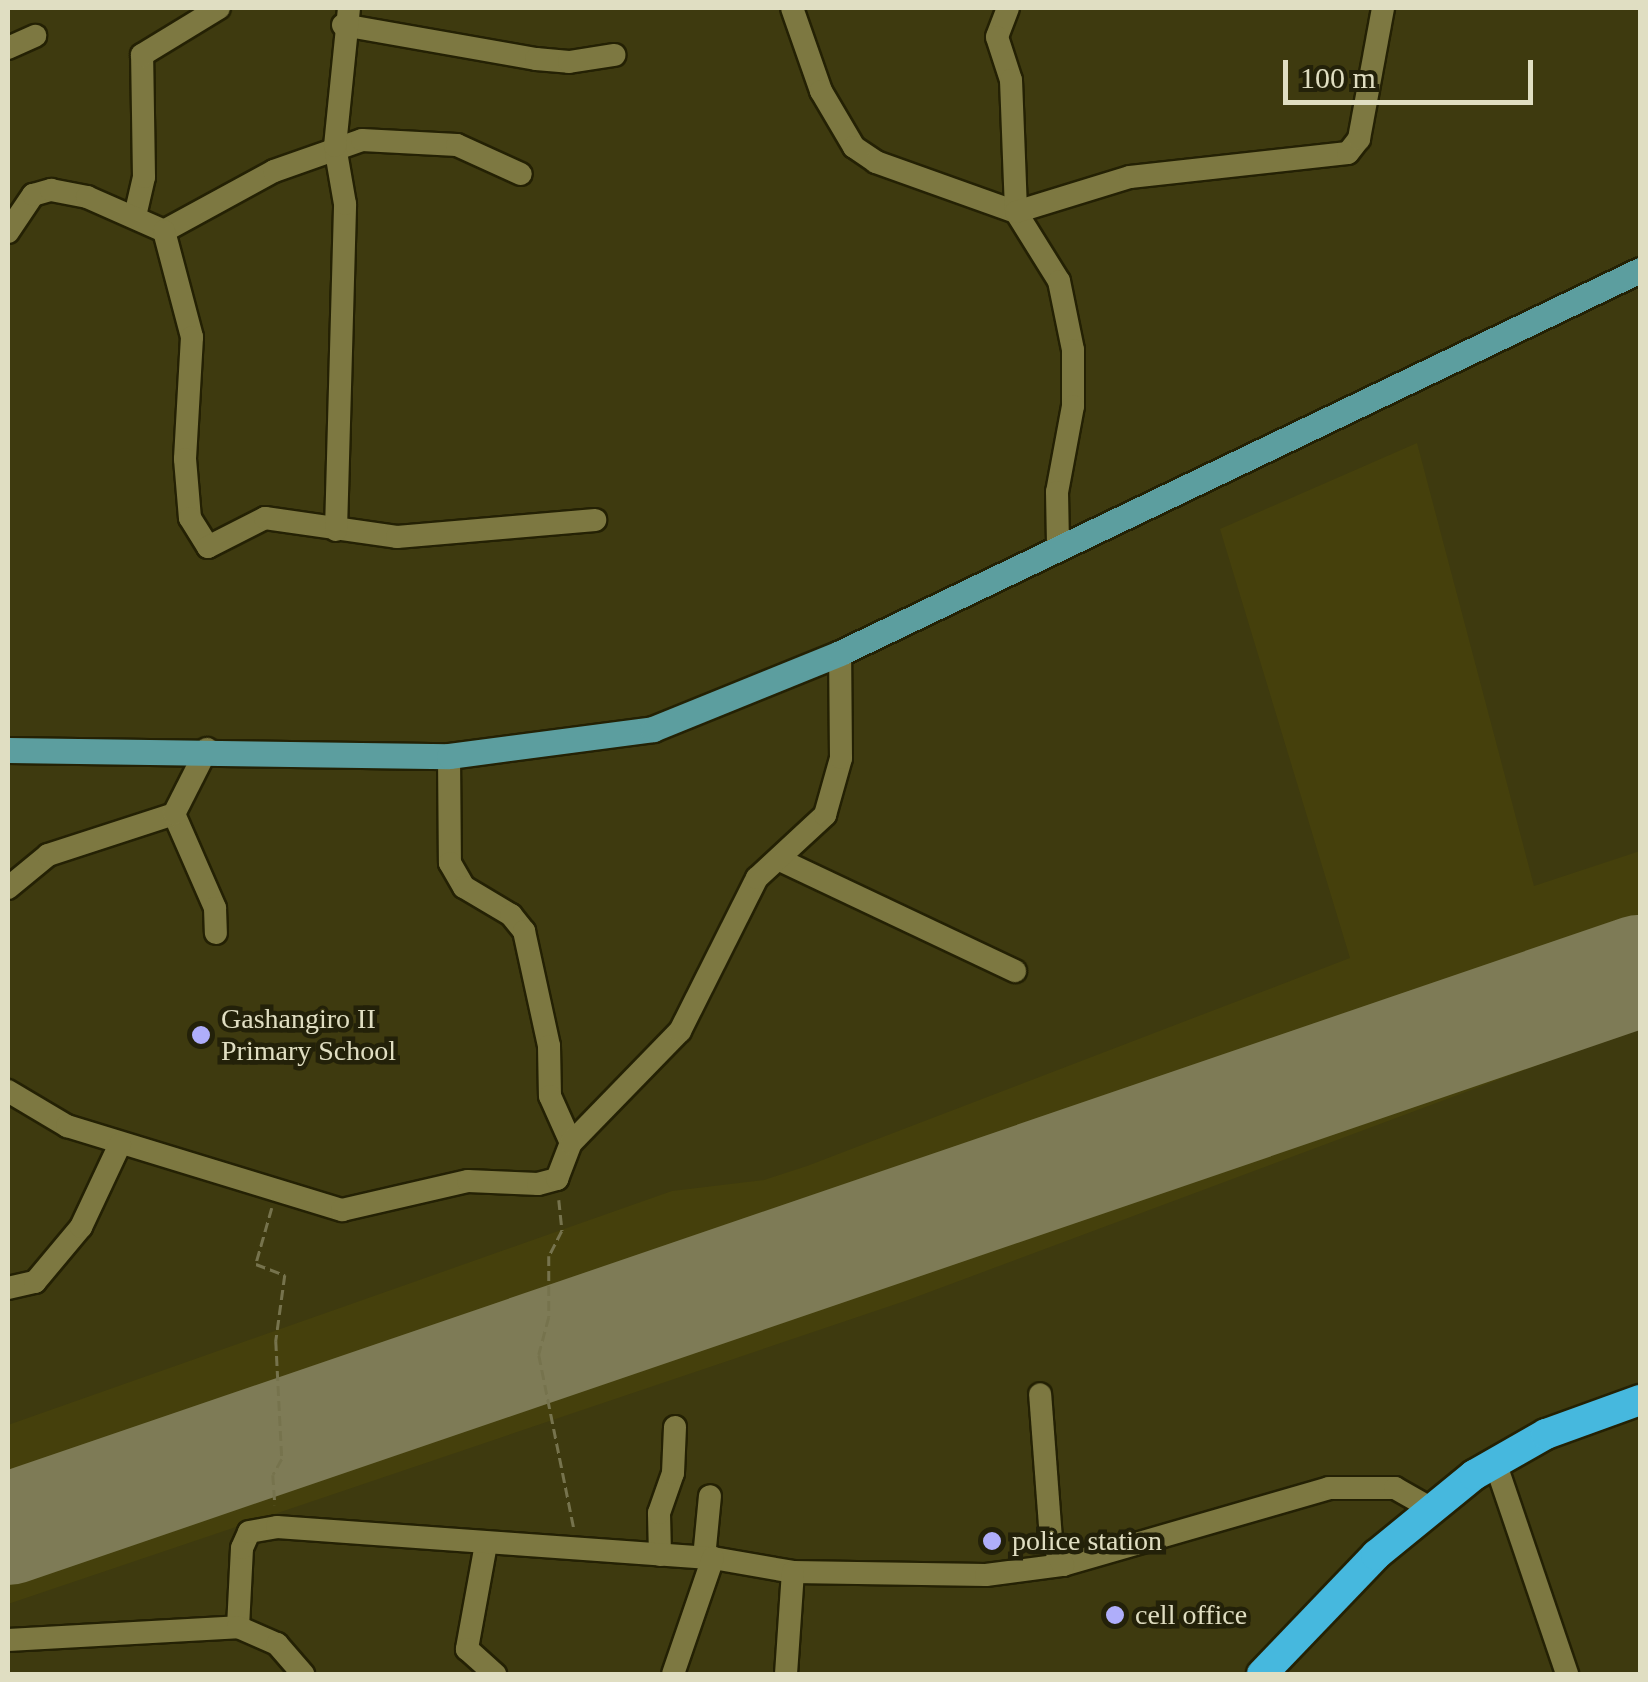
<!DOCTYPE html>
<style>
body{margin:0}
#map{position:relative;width:1648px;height:1682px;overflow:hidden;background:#3e3a0f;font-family:"Times New Roman",serif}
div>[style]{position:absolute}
.built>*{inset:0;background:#45400c}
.runway>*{height:112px;margin:-56px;padding:0 56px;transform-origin:56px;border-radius:56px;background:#7e7b56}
.path>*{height:2.5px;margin-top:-1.25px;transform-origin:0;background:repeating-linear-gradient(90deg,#76734d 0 10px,transparent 0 15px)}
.roads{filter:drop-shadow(2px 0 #242104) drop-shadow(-2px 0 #242104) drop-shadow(0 2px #242104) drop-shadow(0 -2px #242104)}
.minor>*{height:22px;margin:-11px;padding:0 11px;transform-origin:11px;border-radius:11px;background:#7d7841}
.major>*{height:25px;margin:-12.5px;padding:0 12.5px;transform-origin:12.5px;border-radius:12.5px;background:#5c9e9f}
.highway>*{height:30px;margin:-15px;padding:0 15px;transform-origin:15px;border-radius:15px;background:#46b8de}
.dots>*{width:28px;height:28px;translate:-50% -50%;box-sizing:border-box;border:5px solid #232109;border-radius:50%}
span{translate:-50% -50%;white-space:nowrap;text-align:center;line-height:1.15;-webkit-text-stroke:9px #232109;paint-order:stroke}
.poi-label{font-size:28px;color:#e0dec2}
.left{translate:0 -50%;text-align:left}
.frame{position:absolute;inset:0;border:10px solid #e0dec2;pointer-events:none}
.scale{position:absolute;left:1283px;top:60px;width:250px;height:45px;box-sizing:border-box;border:5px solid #e0dec2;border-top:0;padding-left:12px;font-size:30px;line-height:35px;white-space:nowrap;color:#e0dec2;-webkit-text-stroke:8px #232109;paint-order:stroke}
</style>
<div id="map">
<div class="built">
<i style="clip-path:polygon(1417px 443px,1534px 886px,1640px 851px,1640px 1027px,908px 1300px,8px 1604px,8px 1425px,672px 1191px,764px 1180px,807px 1166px,1350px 958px,1220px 529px)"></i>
</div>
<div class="runway">
<i style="left:8px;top:1529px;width:1725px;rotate:-18.88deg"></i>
</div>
<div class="path">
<i style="left:559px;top:1200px;width:31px;rotate:84deg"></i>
<i style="left:562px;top:1231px;width:28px;rotate:117deg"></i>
<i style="left:549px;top:1256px;width:61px;rotate:90deg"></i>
<i style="left:549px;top:1317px;width:39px;rotate:105deg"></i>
<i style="left:539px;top:1355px;width:177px;rotate:78.6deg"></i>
<i style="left:272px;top:1208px;width:58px;rotate:105.9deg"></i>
<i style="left:256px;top:1264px;width:31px;rotate:21deg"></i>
<i style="left:285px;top:1275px;width:67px;rotate:97.8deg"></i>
<i style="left:276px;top:1341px;width:118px;rotate:87.1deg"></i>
<i style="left:282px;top:1459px;width:18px;rotate:119deg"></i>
<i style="left:273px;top:1475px;width:30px;rotate:86deg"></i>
</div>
<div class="roads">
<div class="minor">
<i style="left:792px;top:8px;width:88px;rotate:70.7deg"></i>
<i style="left:821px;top:91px;width:65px;rotate:59.5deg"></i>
<i style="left:854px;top:147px;width:27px;rotate:34deg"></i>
<i style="left:876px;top:162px;width:149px;rotate:19.7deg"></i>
<i style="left:1016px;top:212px;width:81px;rotate:58.1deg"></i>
<i style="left:1059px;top:281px;width:70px;rotate:78.5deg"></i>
<i style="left:1073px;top:350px;width:56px;rotate:90deg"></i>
<i style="left:1073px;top:406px;width:87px;rotate:100.5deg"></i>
<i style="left:1057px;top:492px;width:54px;rotate:88.9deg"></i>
<i style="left:1008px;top:8px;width:31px;rotate:111deg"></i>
<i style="left:997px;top:37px;width:45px;rotate:72deg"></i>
<i style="left:1011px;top:80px;width:132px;rotate:87.8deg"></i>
<i style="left:1016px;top:212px;width:119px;rotate:-17.1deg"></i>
<i style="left:1130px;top:177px;width:219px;rotate:-6.3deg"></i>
<i style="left:1348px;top:153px;width:18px;rotate:-52deg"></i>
<i style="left:1359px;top:139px;width:133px;rotate:-79.6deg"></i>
<i style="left:343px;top:25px;width:196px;rotate:10deg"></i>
<i style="left:536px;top:59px;width:33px;rotate:5deg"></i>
<i style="left:569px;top:62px;width:46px;rotate:-8.8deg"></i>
<i style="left:8px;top:48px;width:30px;rotate:-24deg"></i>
<i style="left:135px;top:216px;width:40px;rotate:-77deg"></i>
<i style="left:144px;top:177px;width:122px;rotate:-90.9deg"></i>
<i style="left:142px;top:55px;width:90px;rotate:-31.4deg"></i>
<i style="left:164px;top:231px;width:125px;rotate:-28.6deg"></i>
<i style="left:274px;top:171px;width:93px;rotate:-19.4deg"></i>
<i style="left:362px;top:140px;width:95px;rotate:3deg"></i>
<i style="left:457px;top:145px;width:70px;rotate:24.4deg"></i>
<i style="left:8px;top:232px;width:45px;rotate:-56deg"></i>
<i style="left:33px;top:195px;width:19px;rotate:-16deg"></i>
<i style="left:51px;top:190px;width:37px;rotate:11deg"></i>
<i style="left:87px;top:197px;width:84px;rotate:23.8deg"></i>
<i style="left:164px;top:231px;width:110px;rotate:75.2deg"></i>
<i style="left:192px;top:337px;width:122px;rotate:93.3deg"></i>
<i style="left:185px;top:459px;width:59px;rotate:85.2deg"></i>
<i style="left:190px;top:518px;width:34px;rotate:58deg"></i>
<i style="left:208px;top:547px;width:64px;rotate:-27deg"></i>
<i style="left:265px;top:518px;width:133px;rotate:8.2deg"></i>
<i style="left:397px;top:537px;width:199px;rotate:-4.9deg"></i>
<i style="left:336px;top:530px;width:326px;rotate:-88.4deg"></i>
<i style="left:345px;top:204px;width:59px;rotate:-99.8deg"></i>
<i style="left:335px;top:146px;width:139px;rotate:-84.2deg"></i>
<i style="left:449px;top:756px;width:107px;rotate:89.5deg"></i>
<i style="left:450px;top:863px;width:28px;rotate:60deg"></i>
<i style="left:464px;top:887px;width:55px;rotate:30.8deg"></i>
<i style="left:511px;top:915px;width:21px;rotate:51deg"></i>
<i style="left:524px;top:931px;width:118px;rotate:77.7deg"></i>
<i style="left:549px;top:1046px;width:50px;rotate:88.9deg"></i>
<i style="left:550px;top:1096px;width:51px;rotate:65.9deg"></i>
<i style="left:174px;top:814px;width:103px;rotate:66.4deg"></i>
<i style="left:215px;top:908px;width:25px;rotate:88deg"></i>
<i style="left:780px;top:860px;width:260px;rotate:25.3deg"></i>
<i style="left:8px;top:888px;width:52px;rotate:-39.5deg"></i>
<i style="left:48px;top:855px;width:133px;rotate:-18deg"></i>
<i style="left:174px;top:814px;width:73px;rotate:-63.1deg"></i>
<i style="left:8px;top:1091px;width:69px;rotate:30.7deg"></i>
<i style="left:67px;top:1126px;width:288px;rotate:17deg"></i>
<i style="left:342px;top:1210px;width:129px;rotate:-13deg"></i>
<i style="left:468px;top:1181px;width:70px;rotate:2.5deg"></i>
<i style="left:538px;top:1184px;width:20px;rotate:-15deg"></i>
<i style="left:557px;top:1179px;width:39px;rotate:-69deg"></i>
<i style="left:571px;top:1143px;width:156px;rotate:-45.8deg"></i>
<i style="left:680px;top:1031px;width:171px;rotate:-63.3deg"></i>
<i style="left:757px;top:878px;width:93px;rotate:-42.8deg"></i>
<i style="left:825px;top:815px;width:59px;rotate:-74.3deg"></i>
<i style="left:841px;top:758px;width:105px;rotate:-90.5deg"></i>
<i style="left:8px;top:1288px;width:28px;rotate:-13deg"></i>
<i style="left:35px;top:1282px;width:72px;rotate:-50.1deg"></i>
<i style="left:81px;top:1227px;width:92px;rotate:-64.8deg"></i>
<i style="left:1495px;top:1462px;width:224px;rotate:71.2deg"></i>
<i style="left:486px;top:1544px;width:107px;rotate:100.3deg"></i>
<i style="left:467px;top:1649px;width:38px;rotate:42deg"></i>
<i style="left:660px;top:1555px;width:42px;rotate:-91.4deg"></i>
<i style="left:659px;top:1513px;width:42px;rotate:-70.7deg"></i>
<i style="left:673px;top:1473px;width:46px;rotate:-87.5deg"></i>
<i style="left:704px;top:1558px;width:62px;rotate:-84.5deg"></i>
<i style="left:1063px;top:1565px;width:277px;rotate:-16.1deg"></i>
<i style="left:1329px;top:1488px;width:66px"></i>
<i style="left:1395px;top:1488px;width:40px;rotate:29.7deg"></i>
<i style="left:238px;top:1627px;width:79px;rotate:-87.1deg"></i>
<i style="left:242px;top:1548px;width:17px;rotate:-66deg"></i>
<i style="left:249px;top:1532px;width:28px;rotate:-10deg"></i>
<i style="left:277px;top:1527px;width:437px;rotate:4.1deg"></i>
<i style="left:713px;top:1558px;width:81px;rotate:9.9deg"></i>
<i style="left:793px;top:1572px;width:193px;rotate:0.9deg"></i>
<i style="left:986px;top:1575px;width:78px;rotate:-7.4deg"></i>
<i style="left:1063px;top:1565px;width:29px;rotate:-115deg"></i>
<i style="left:1051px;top:1539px;width:145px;rotate:-94.3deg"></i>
<i style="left:8px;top:1640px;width:230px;rotate:-3.2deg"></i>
<i style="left:238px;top:1627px;width:43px;rotate:23.6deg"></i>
<i style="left:277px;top:1644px;width:40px;rotate:49deg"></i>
<i style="left:673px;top:1674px;width:123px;rotate:-71deg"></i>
<i style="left:786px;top:1674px;width:102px;rotate:-86.1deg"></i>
</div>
<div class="major">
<i style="left:8px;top:750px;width:441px;rotate:0.8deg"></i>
<i style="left:449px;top:756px;width:206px;rotate:-7.5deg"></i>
<i style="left:653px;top:729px;width:202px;rotate:-22.1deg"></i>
<i style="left:840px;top:653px;width:887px;rotate:-25.58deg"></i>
</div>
<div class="highway">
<i style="left:1262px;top:1674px;width:165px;rotate:-46.2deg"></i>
<i style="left:1376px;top:1555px;width:127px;rotate:-39.2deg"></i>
<i style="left:1474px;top:1475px;width:83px;rotate:-29.7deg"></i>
<i style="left:1546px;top:1434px;width:100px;rotate:-19.9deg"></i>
</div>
</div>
<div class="dots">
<i style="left:201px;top:1035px;background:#afaefa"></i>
<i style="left:992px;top:1541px;background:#afaefa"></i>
<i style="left:1115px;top:1615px;background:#afaefa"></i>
</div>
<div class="poi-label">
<span class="left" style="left:221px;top:1035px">Gashangiro II<br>Primary School</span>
<span class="left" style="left:1012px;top:1541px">police station</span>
<span class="left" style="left:1135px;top:1615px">cell office</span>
</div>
<div class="frame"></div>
<div class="scale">100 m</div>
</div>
